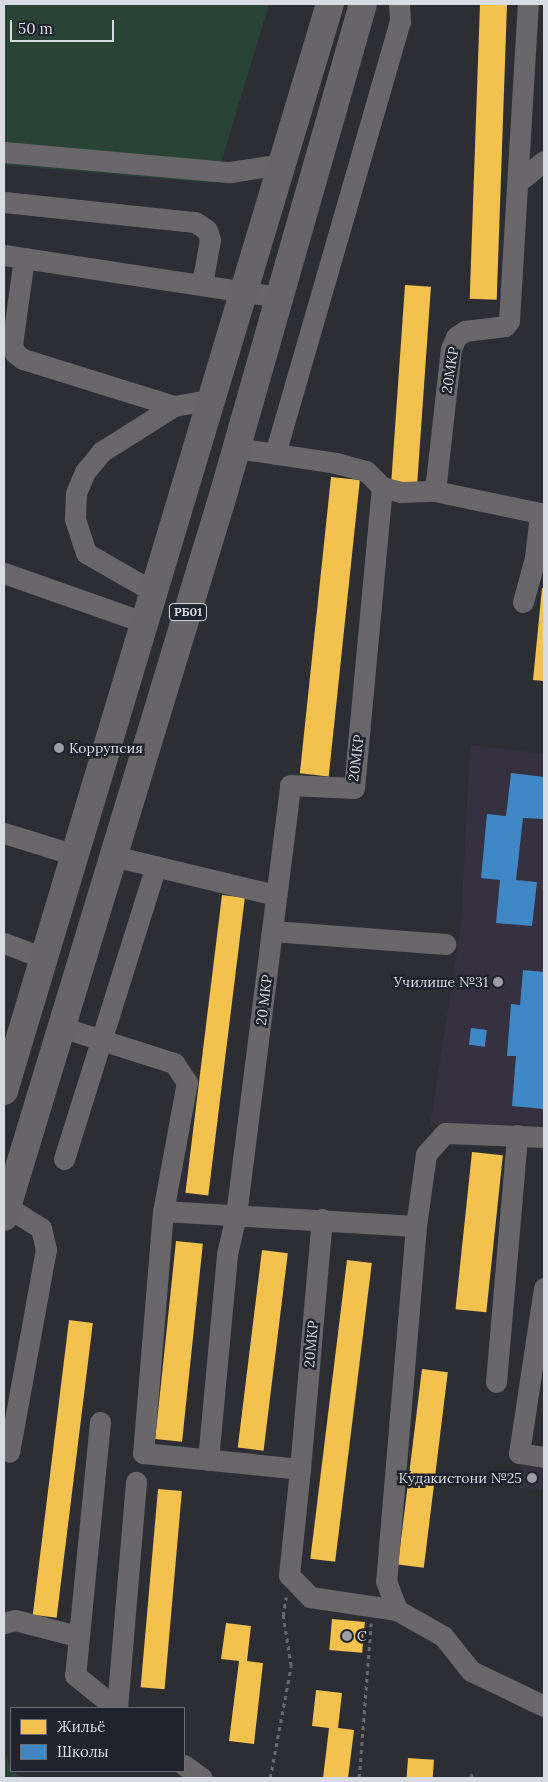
<!DOCTYPE html>
<meta charset="utf-8">
<style>
body{margin:0}
#map{position:relative;width:548px;height:1782px;overflow:hidden;background:#2d2e34;font-family:Lora,serif}
div>[style]{position:absolute}
.education>*{inset:0;background:#353140;transform-origin:0 0}
.green>*{inset:0;background:#294337}
.homes>*{inset:0;background:#f2c14e;transform-origin:0 0}
.schools>*{inset:0;background:#3f88c5;transform-origin:0 0}
.path>*{height:2.5px;margin-top:-1.25px;transform-origin:0;background:repeating-linear-gradient(90deg,#6a696b 0 4px,transparent 0 8px)}
.minor>*{height:21px;margin:-10.5px;padding:0 10.5px;transform-origin:10.5px;border-radius:10.5px;background:#6a676a}
.highway>*{height:28px;margin:-14px;padding:0 14px;transform-origin:14px;border-radius:14px;background:#676568}
.dots>*{width:14px;height:14px;translate:-50% -50%;box-sizing:border-box;border:2px solid #20232d;border-radius:50%}
span{translate:-50% -50%;white-space:nowrap;text-align:center;line-height:1.15;-webkit-text-stroke:5px #20232d;paint-order:stroke}
.shield-label span{padding:1px 4px;background:#20232d;border:1px solid;border-radius:4px;-webkit-text-stroke-width:0}
.shield-label{font-size:12px;color:#d9dbe2;font-weight:700}
.street-label{font-size:14px;color:#d9dbe2}
.poi-label{font-size:14px;color:#d9dbe2}
.left{translate:0 -50%;text-align:left}
.right{translate:-100% -50%;text-align:right}
.frame{position:absolute;inset:0;border:5px solid #d9dbe2;pointer-events:none}
.legend{position:absolute;left:10px;top:1707px;width:175px;height:65px;box-sizing:border-box;background:#20232d;border:1px solid #6a6d75;margin:0;padding:6px 9px;list-style:none;font-size:15px;color:#d9dbe2}
.legend li{display:flex;align-items:center;gap:10px;height:25px}
.legend b{width:25px;border:1px solid #6a6d75}
.scale{position:absolute;left:10px;top:20px;width:104px;height:22px;box-sizing:border-box;border:2px solid #d9dbe2;border-top:0;padding-left:6px;font-size:15px;line-height:18px;white-space:nowrap;color:#d9dbe2;-webkit-text-stroke:4px #20232d;paint-order:stroke}
</style>
<div id="map">
<div class="education">
<i style="clip-path:polygon(470px 745px,544px 754px,544px 1124px,430px 1125px,461px 924px)"></i>
<i style="left:522px;top:1466px;width:22px;height:22px;rotate:5deg"></i>
</div>
<div class="green">
<i style="clip-path:polygon(4px 4px,269px 4px,215px 183px,4px 165px)"></i>
<i style="clip-path:polygon(4px 1748px,11px 1771px,25px 1778px,4px 1778px)"></i>
</div>
<div class="homes">
<i style="left:480px;top:4px;width:27px;height:295px;rotate:2deg"></i>
<i style="left:405px;top:285px;width:26px;height:198px;rotate:4deg"></i>
<i style="left:331px;top:477px;width:29px;height:298px;rotate:6deg"></i>
<i style="clip-path:polygon(542px 588px,544px 588px,544px 681px,533px 680px)"></i>
<i style="left:222px;top:895px;width:23px;height:300px;rotate:7deg"></i>
<i style="left:472px;top:1152px;width:31px;height:158px;rotate:6deg"></i>
<i style="left:176px;top:1241px;width:27px;height:199px;rotate:6deg"></i>
<i style="left:262px;top:1250px;width:26px;height:199px;rotate:7deg"></i>
<i style="left:347px;top:1260px;width:25px;height:301px;rotate:7deg"></i>
<i style="left:69px;top:1320px;width:24px;height:297px;rotate:7deg"></i>
<i style="left:422px;top:1369px;width:26px;height:197px;rotate:7deg"></i>
<i style="left:158px;top:1489px;width:24px;height:199px;rotate:5deg"></i>
<i style="left:332px;top:1619px;width:33px;height:31px;rotate:5deg"></i>
<i style="clip-path:polygon(226px 1623px,251px 1626px,247px 1661px,263px 1663px,254px 1744px,229px 1741px,239px 1661px,221px 1659px)"></i>
<i style="clip-path:polygon(316px 1690px,342px 1693px,338px 1728px,354px 1730px,348px 1778px,323px 1778px,329px 1728px,312px 1726px)"></i>
<i style="left:408px;top:1758px;width:26px;height:20px;rotate:4deg"></i>
</div>
<div class="schools">
<i style="clip-path:polygon(511px 773px,544px 777px,543px 819px,523px 818px,516px 880px,537px 882px,532px 926px,496px 923px,500px 880px,481px 878px,487px 814px,506px 816px)"></i>
<i style="clip-path:polygon(523px 970px,544px 972px,544px 1109px,512px 1106px,516px 1056px,507px 1056px,511px 1004px,520px 1005px)"></i>
<i style="left:471px;top:1028px;width:16px;height:17px;rotate:7deg"></i>
</div>
<div class="path">
<i style="left:270px;top:1778px;width:114px;rotate:-79.4deg"></i>
<i style="left:291px;top:1666px;width:51px;rotate:-99.1deg"></i>
<i style="left:283px;top:1616px;width:19px;rotate:-81deg"></i>
<i style="left:359px;top:1778px;width:155px;rotate:-85.6deg"></i>
<i style="left:471px;top:1778px;width:8px;rotate:-83deg"></i>
</div>
<div class="minor">
<i style="left:4px;top:152px;width:227px;rotate:5.1deg"></i>
<i style="left:230px;top:172px;width:53px;rotate:-8.7deg"></i>
<i style="left:518px;top:182px;width:33px;rotate:-39deg"></i>
<i style="left:4px;top:202px;width:192px;rotate:6deg"></i>
<i style="left:195px;top:222px;width:14px;rotate:34deg"></i>
<i style="left:207px;top:230px;width:10px;rotate:73deg"></i>
<i style="left:210px;top:240px;width:45px;rotate:100.3deg"></i>
<i style="left:4px;top:255px;width:279px;rotate:8.7deg"></i>
<i style="left:24px;top:258px;width:87px;rotate:97.9deg"></i>
<i style="left:12px;top:344px;width:9px;rotate:72deg"></i>
<i style="left:15px;top:353px;width:10px;rotate:37deg"></i>
<i style="left:23px;top:359px;width:158px;rotate:17.3deg"></i>
<i style="left:237px;top:448px;width:100px;rotate:8.6deg"></i>
<i style="left:336px;top:463px;width:31px;rotate:15deg"></i>
<i style="left:366px;top:471px;width:23px;rotate:45deg"></i>
<i style="left:382px;top:487px;width:20px;rotate:15deg"></i>
<i style="left:401px;top:492px;width:34px;rotate:-2deg"></i>
<i style="left:435px;top:491px;width:111px;rotate:11.9deg"></i>
<i style="left:275px;top:454px;width:450px;rotate:-73.9deg"></i>
<i style="left:400px;top:22px;width:18px;rotate:-93deg"></i>
<i style="left:435px;top:491px;width:143px;rotate:-83.6deg"></i>
<i style="left:451px;top:349px;width:13px;rotate:-67deg"></i>
<i style="left:456px;top:337px;width:11px;rotate:-34deg"></i>
<i style="left:465px;top:331px;width:40px;rotate:-7.1deg"></i>
<i style="left:505px;top:326px;width:6px;rotate:-51deg"></i>
<i style="left:509px;top:321px;width:318px;rotate:-86.6deg"></i>
<i style="left:4px;top:573px;width:151px;rotate:19.4deg"></i>
<i style="left:154px;top:592px;width:78px;rotate:-150.2deg"></i>
<i style="left:86px;top:553px;width:36px;rotate:-108deg"></i>
<i style="left:75px;top:519px;width:26px;rotate:-88deg"></i>
<i style="left:76px;top:493px;width:23px;rotate:-67deg"></i>
<i style="left:85px;top:472px;width:26px;rotate:-51deg"></i>
<i style="left:101px;top:452px;width:86px;rotate:-32.2deg"></i>
<i style="left:174px;top:406px;width:39px;rotate:-10deg"></i>
<i style="left:523px;top:602px;width:46px;rotate:-74.7deg"></i>
<i style="left:535px;top:558px;width:44px;rotate:-83.5deg"></i>
<i style="left:4px;top:833px;width:74px;rotate:17.2deg"></i>
<i style="left:113px;top:856px;width:168px;rotate:13.5deg"></i>
<i style="left:272px;top:931px;width:174px;rotate:4.3deg"></i>
<i style="left:4px;top:943px;width:43px;rotate:20.6deg"></i>
<i style="left:61px;top:1027px;width:119px;rotate:17.7deg"></i>
<i style="left:174px;top:1063px;width:23px;rotate:56deg"></i>
<i style="left:187px;top:1082px;width:131px;rotate:100.5deg"></i>
<i style="left:163px;top:1211px;width:243px;rotate:94.7deg"></i>
<i style="left:143px;top:1453px;width:158px;rotate:5.8deg"></i>
<i style="left:300px;top:1469px;width:107px;rotate:95.9deg"></i>
<i style="left:289px;top:1575px;width:30px;rotate:46deg"></i>
<i style="left:310px;top:1597px;width:88px;rotate:8.5deg"></i>
<i style="left:544px;top:1137px;width:99px;rotate:-177.7deg"></i>
<i style="left:445px;top:1133px;width:28px;rotate:132deg"></i>
<i style="left:426px;top:1154px;width:73px;rotate:97.9deg"></i>
<i style="left:416px;top:1226px;width:356px;rotate:94.8deg"></i>
<i style="left:386px;top:1581px;width:31px;rotate:69deg"></i>
<i style="left:397px;top:1610px;width:53px;rotate:29.5deg"></i>
<i style="left:443px;top:1636px;width:45px;rotate:51.3deg"></i>
<i style="left:471px;top:1671px;width:81px;rotate:25.6deg"></i>
<i style="left:64px;top:1159px;width:307px;rotate:-72.6deg"></i>
<i style="left:7px;top:1207px;width:40px;rotate:32deg"></i>
<i style="left:41px;top:1228px;width:22px;rotate:77deg"></i>
<i style="left:46px;top:1249px;width:206px;rotate:100.3deg"></i>
<i style="left:163px;top:1211px;width:253px;rotate:3.4deg"></i>
<i style="left:544px;top:1288px;width:167px;rotate:98.6deg"></i>
<i style="left:519px;top:1453px;width:25px;rotate:9deg"></i>
<i style="left:496px;top:1382px;width:248px;rotate:-85.1deg"></i>
<i style="left:100px;top:1422px;width:254px;rotate:95.6deg"></i>
<i style="left:75px;top:1675px;width:53px;rotate:38.8deg"></i>
<i style="left:208px;top:1460px;width:207px;rotate:-84.7deg"></i>
<i style="left:227px;top:1254px;width:40px;rotate:-77deg"></i>
<i style="left:236px;top:1215px;width:433px;rotate:-82.8deg"></i>
<i style="left:290px;top:785px;width:64px;rotate:2.7deg"></i>
<i style="left:354px;top:788px;width:302px;rotate:-84.7deg"></i>
<i style="left:300px;top:1469px;width:251px;rotate:-85deg"></i>
<i style="left:4px;top:1623px;width:11px;rotate:-15deg"></i>
<i style="left:15px;top:1620px;width:64px;rotate:14.5deg"></i>
<i style="left:117px;top:1708px;width:227px;rotate:-85.2deg"></i>
<i style="left:184px;top:1765px;width:22px;rotate:36deg"></i>
</div>
<div class="highway">
<i style="left:4px;top:1091px;width:1135px;rotate:-73.31deg"></i>
<i style="left:4px;top:1217px;width:758px;rotate:-73.12deg"></i>
<i style="left:224px;top:492px;width:507px;rotate:-74.1deg"></i>
</div>
<div class="dots">
<i style="left:59px;top:748px;background:#9d9ea5"></i>
<i style="left:498px;top:982px;background:#9d9ea5"></i>
<i style="left:532px;top:1478px;background:#9d9ea5"></i>
<i style="left:347px;top:1636px;background:#9d9ea5"></i>
</div>
<div class="shield-label">
<span style="left:188px;top:612px">РБ01</span>
</div>
<div class="street-label">
<span style="left:450px;top:370px;rotate:-81deg">20МКР</span>
<span style="left:356px;top:758px;rotate:-83deg">20МКР</span>
<span style="left:264px;top:1000px;rotate:-83deg">20 МКР</span>
<span style="left:311px;top:1344px;rotate:-85deg">20МКР</span>
</div>
<div class="poi-label">
<span class="left" style="left:69px;top:748px">Коррупсия</span>
<span class="right" style="left:488px;top:982px">Училише №31</span>
<span class="right" style="left:522px;top:1478px">Кудакистони №25</span>
<span class="left" style="left:357px;top:1636px">С</span>
</div>
<div class="frame"></div>
<ul class="legend">
<li><b style="height:14px;background:#f2c14e"></b>Жильё</li>
<li><b style="height:14px;background:#3f88c5"></b>Школы</li>
</ul>
<div class="scale">50 m</div>
</div>
